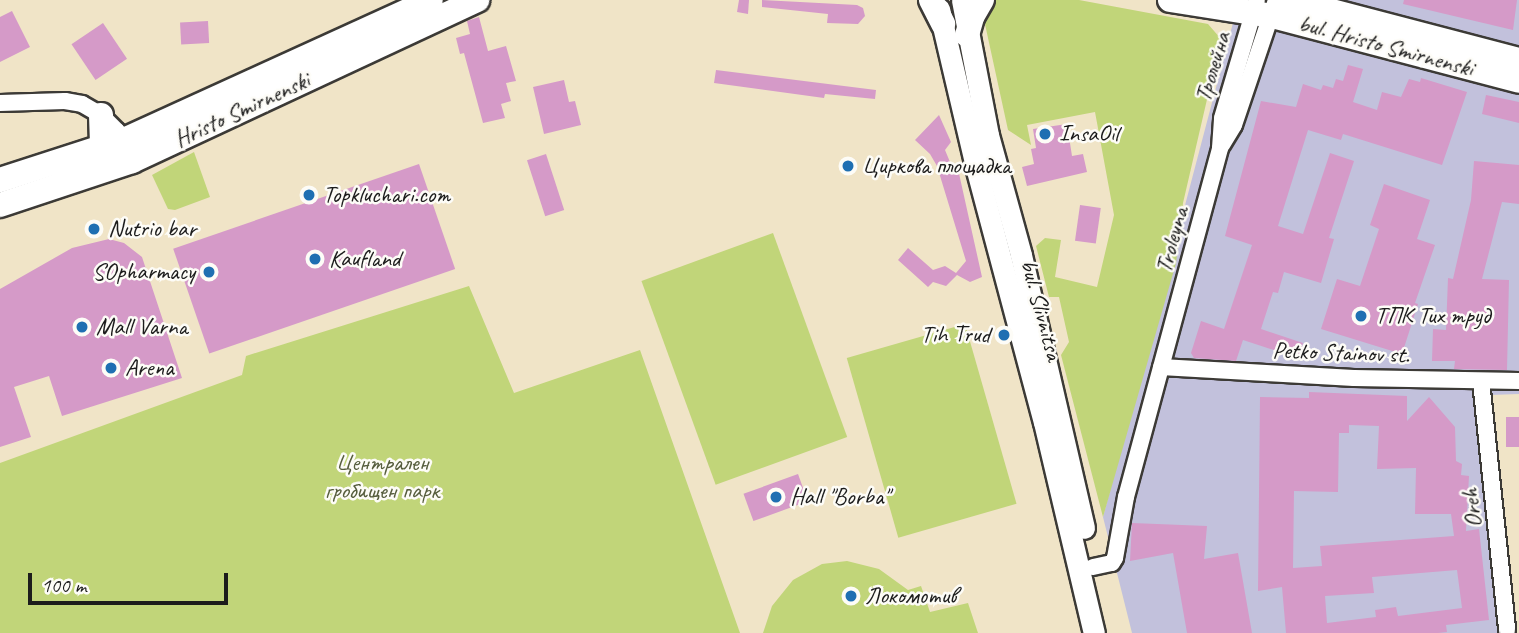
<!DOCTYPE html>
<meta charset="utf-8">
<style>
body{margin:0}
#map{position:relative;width:1519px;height:633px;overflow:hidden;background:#f0e4c7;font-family:Caveat,sans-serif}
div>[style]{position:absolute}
.industrial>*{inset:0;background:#c2c1dc}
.green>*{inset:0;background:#c1d579;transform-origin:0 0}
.building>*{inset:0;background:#d59ac8;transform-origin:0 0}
.roads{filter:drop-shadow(2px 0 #3c3a36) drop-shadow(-2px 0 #3c3a36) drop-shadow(0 2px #3c3a36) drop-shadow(0 -2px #3c3a36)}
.minor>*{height:16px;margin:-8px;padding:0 8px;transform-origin:8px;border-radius:8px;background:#fff}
.secondary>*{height:21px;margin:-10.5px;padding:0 10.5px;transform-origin:10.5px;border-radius:10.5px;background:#fff}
.primary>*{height:24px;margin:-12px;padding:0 12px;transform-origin:12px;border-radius:12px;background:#fff}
.dots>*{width:19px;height:19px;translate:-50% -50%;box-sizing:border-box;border:4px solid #fdfcf7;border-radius:50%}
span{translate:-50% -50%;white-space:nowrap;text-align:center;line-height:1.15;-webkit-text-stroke:5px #fdfcf7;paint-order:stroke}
.street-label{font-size:24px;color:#1c1c1c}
.poi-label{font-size:24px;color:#1c1c1c}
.left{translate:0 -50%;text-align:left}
.right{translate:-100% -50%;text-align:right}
.park-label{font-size:24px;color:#565d3d}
.scale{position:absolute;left:28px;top:573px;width:200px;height:32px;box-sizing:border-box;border:4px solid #1c1c1c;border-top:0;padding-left:9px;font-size:21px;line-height:24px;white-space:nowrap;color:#1c1c1c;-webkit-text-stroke:5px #fdfcf7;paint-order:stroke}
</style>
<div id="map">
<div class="industrial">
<i style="clip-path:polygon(1239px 0,1519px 0,1519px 394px,1490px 395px,1516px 633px,1132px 633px,1103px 517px)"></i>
</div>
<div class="green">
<i style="clip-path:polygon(993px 0,1079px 0,1208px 24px,1221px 39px,1183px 203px,1176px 263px,1103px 517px,1061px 355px,1069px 342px,1059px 297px,1049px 297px,1036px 246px,1045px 238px,1061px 240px,1055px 277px,1097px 287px,1114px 215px,1095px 112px,1027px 125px,1031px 145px,1008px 130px,983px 15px)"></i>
<i style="clip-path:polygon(194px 152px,210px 197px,175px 210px,168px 209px,152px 175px)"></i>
<i style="left:773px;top:233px;width:217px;height:140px;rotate:70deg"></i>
<i style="clip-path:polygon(469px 286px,514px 393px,640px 350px,740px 633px,0 633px,0 463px,242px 375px,246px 356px)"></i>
<i style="left:965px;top:324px;width:187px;height:123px;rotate:74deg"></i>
<i style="clip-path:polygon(847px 561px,879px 569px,908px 590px,921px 586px,930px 612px,968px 603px,978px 633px,763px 633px,772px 606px,793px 580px,822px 564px)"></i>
</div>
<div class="building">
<i style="clip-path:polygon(739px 0,749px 0,748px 14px,737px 12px)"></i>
<i style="clip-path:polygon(762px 0,857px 5px,863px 8px,865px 16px,858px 24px,827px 23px,828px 14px,762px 7px)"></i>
<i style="clip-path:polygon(1404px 0,1517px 0,1513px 30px,1403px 4px)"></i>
<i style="clip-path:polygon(12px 11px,30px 47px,0 62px,0 17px)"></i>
<i style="clip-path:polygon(479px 17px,488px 51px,506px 46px,516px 81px,506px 83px,511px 101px,501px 104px,505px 118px,483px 123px,464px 53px,460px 54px,456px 38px,470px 34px,467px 21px)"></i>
<i style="left:208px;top:21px;width:22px;height:28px;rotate:87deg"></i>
<i style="left:103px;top:23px;width:43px;height:38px;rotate:56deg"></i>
<i style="clip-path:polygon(1348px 65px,1363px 69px,1353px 102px,1377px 110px,1382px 92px,1401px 97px,1409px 79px,1420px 82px,1421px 78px,1467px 92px,1442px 165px,1343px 134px,1341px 140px,1308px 130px,1278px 226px,1303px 234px,1330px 153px,1354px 161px,1329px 238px,1334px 239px,1321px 283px,1284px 272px,1278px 293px,1273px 292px,1261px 329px,1303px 343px,1298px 358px,1243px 340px,1236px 361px,1194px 358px,1191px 353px,1201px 321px,1224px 329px,1252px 245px,1225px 236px,1261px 101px,1296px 107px,1303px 84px,1321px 90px,1323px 85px,1333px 88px,1336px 79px,1343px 81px)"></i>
<i style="clip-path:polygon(716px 70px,876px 90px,875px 99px,825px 94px,824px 98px,714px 83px)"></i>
<i style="clip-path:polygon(564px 80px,569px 102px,575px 101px,581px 125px,544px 134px,533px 87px)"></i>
<i style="clip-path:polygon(1486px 95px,1519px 102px,1519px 123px,1482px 114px)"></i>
<i style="clip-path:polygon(939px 115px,951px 142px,945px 150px,950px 162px,958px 169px,982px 277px,970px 282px,957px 275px,946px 286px,933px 282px,928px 287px,898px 260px,908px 248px,933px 270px,945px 266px,956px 273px,966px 261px,937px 166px,930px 154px,915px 140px)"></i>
<i style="clip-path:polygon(1067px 124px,1072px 156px,1083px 154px,1087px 172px,1027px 186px,1022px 167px,1034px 164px,1031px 149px,1036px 148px,1033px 129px)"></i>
<i style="left:546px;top:154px;width:59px;height:20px;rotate:72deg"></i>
<i style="clip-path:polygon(1474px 161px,1519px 165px,1519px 204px,1502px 202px,1482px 279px,1509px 280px,1507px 370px,1454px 369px,1455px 361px,1432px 361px,1433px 329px,1446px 330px,1448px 278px,1453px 279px,1471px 200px)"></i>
<i style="left:419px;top:164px;width:111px;height:260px;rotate:71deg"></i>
<i style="clip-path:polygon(1384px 184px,1430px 200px,1417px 239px,1435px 245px,1415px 303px,1418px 304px,1402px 354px,1321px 329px,1337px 279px,1360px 286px,1379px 229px,1370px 225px)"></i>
<i style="left:1080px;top:205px;width:21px;height:36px;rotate:8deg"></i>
<i style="clip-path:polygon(109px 239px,124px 243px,142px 257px,182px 378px,62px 416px,49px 376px,14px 387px,31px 437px,0 447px,0 289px,72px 248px)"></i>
<i style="clip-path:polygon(evenodd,1309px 392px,1407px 396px,1407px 421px,1429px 397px,1455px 427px,1456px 461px,1462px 464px,1461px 475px,1469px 476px,1466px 531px,1479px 529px,1489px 620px,1446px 625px,1447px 632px,1438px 633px,1286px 633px,1282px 587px,1258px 591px,1260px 397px,1309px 398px,1309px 392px,1349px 425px,1379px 426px,1377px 469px,1416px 468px,1415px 514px,1451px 514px,1454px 536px,1320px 546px,1322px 566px,1293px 568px,1294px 491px,1338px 492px,1339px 433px,1349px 433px,1349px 425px,1309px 392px,1457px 570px,1462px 608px,1398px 616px,1396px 607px,1375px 610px,1376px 617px,1327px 623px,1325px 596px,1374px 593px,1372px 577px,1457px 570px)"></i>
<i style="left:1506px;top:417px;width:13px;height:30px"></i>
<i style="left:798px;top:474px;width:29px;height:58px;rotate:70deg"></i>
<i style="clip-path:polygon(1132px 523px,1207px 526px,1204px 559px,1238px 553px,1252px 633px,1187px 633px,1173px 553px,1130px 561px)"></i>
</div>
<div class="roads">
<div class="minor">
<i style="left:0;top:103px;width:65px;rotate:-1.8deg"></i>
<i style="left:65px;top:101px;width:17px;rotate:10deg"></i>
<i style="left:82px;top:104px;width:22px;rotate:30deg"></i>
<i style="left:101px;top:115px;width:23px;rotate:45deg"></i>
<i style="left:117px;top:131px;width:17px;rotate:59deg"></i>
<i style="left:1222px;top:145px;width:23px;rotate:-59deg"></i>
<i style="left:1234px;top:125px;width:132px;rotate:-71.4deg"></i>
<i style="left:1161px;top:367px;width:193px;rotate:3.3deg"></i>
<i style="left:1354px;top:378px;width:165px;rotate:1deg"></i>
<i style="left:1481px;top:381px;width:250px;rotate:84deg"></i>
<i style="left:1093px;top:567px;width:19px;rotate:-12deg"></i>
<i style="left:1112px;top:563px;width:6px;rotate:-59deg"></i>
<i style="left:1115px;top:558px;width:62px;rotate:-79.8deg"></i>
<i style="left:1126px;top:497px;width:361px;rotate:-74.9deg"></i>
<i style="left:1220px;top:148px;width:30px;rotate:-86deg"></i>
<i style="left:1222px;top:118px;width:123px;rotate:-73.5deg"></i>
</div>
<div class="secondary">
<i style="left:962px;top:0;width:137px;rotate:79.1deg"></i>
<i style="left:988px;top:135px;width:124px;rotate:74.6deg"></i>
<i style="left:1021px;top:255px;width:280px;rotate:77deg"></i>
<i style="left:939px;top:9px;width:158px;rotate:76.8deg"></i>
<i style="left:975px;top:163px;width:268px;rotate:75.1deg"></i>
<i style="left:1044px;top:422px;width:217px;rotate:76.7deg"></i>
</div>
<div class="primary">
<i style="left:931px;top:0;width:27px;rotate:63deg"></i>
<i style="left:1170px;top:0;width:103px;rotate:8.9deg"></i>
<i style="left:1272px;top:16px;width:255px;rotate:14.7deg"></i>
<i style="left:1290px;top:0;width:237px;rotate:14.7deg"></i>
<i style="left:967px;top:35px;width:19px;rotate:-74deg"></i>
<i style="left:972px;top:17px;width:20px;rotate:-60deg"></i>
<i style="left:101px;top:115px;width:32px;rotate:88deg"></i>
<i style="left:0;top:180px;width:130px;rotate:-17.9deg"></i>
<i style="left:124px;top:140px;width:337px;rotate:-24.5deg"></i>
<i style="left:0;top:205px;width:139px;rotate:-18.4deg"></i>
<i style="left:132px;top:161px;width:381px;rotate:-25deg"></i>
</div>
</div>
<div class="dots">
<i style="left:1045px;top:134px;background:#1f6fb2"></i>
<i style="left:848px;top:166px;background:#1f6fb2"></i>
<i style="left:309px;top:195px;background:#1f6fb2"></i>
<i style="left:94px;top:229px;background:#1f6fb2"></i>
<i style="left:315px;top:259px;background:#1f6fb2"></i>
<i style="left:209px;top:272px;background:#1f6fb2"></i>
<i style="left:1361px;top:316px;background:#1f6fb2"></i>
<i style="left:82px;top:327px;background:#1f6fb2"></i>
<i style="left:1004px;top:335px;background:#1f6fb2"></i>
<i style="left:111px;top:368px;background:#1f6fb2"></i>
<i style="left:776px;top:497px;background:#1f6fb2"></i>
<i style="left:851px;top:596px;background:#1f6fb2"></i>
</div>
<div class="street-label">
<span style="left:1386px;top:46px;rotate:15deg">bul. Hristo Smirnenski</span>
<span style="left:1213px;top:67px;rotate:-73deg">Тролейна</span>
<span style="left:242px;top:110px;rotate:-25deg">Hristo Smirnenski</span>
<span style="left:1172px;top:240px;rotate:-75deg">Troleyna</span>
<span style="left:1041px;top:310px;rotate:75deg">bul. Slivnitsa</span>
<span style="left:1341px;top:353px;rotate:2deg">Petko Stainov st.</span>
<span style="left:1472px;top:508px;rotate:-96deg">Oreh</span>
</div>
<div class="poi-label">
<span class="left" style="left:1059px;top:134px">InsaOil</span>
<span class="left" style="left:862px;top:166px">Циркова площадка</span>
<span class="left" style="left:323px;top:195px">Topkluchari.com</span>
<span class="left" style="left:108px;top:229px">Nutrio bar</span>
<span class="left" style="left:329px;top:259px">Kaufland</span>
<span class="right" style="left:195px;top:272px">SOpharmacy</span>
<span class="left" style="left:1375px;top:316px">ТПК Тих труд</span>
<span class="left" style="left:96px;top:327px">Mall Varna</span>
<span class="right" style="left:990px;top:335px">Tih Trud</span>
<span class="left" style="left:125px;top:368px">Arena</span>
<span class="left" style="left:790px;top:497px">Hall "Borba"</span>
<span class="left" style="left:865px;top:596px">Локомотив</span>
</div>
<div class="park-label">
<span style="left:382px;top:477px">Централен<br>гробищен парк</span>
</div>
<div class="scale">100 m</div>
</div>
